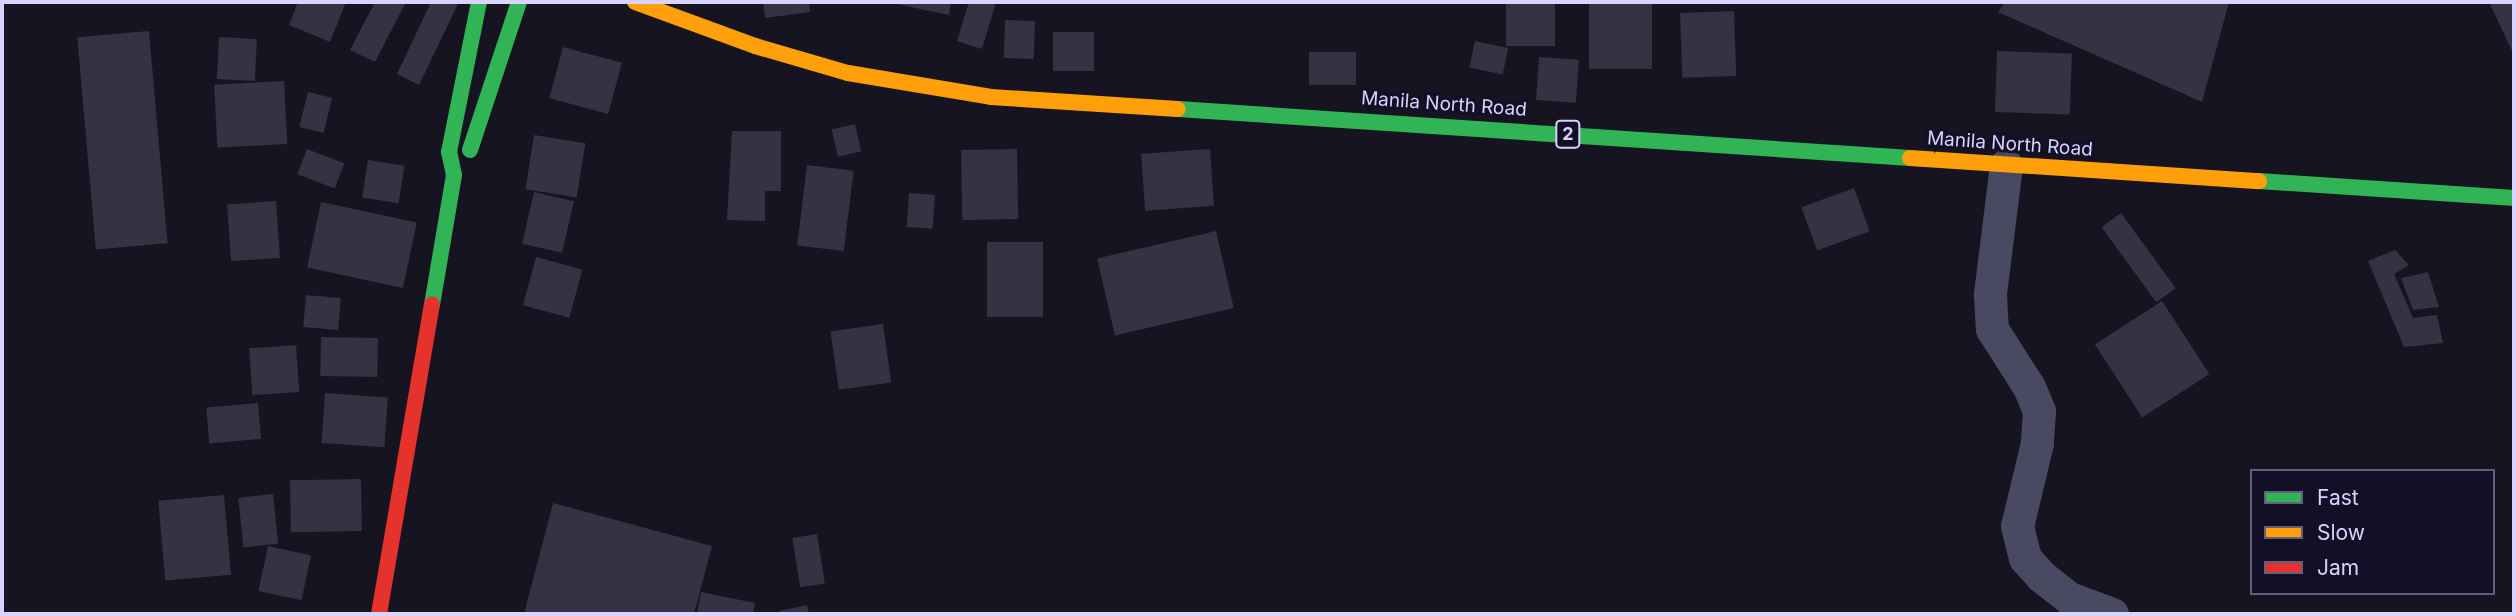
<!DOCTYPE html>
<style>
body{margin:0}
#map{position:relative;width:2516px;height:616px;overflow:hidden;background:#161421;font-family:Inter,sans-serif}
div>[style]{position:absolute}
.building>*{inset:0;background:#343243;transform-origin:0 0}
.street>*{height:33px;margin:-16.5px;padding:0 16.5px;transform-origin:16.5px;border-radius:16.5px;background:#4a4962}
.fast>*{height:16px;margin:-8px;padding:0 8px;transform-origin:8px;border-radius:8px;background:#30b455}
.slow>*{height:16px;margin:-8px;padding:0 8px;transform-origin:8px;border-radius:8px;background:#ff9f0a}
.jam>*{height:16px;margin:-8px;padding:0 8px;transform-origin:8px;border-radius:8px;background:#e5322d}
span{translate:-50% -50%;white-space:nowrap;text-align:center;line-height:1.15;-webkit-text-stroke:6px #130f26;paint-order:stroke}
.shield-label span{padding:2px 5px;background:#130f26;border:2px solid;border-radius:5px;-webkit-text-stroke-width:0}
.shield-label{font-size:18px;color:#d9d4ff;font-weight:700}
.street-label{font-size:19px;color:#d9d4ff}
.frame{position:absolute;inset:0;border:4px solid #d9d4ff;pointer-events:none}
.legend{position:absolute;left:2250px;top:469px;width:245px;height:126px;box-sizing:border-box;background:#130f26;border:2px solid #625e7d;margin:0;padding:9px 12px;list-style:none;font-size:21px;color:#d9d4ff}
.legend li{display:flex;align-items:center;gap:14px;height:35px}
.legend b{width:35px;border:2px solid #625e7d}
</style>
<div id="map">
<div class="building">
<i style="clip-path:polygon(298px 2px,346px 2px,330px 42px,289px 25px)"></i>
<i style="clip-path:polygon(375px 2px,406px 2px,375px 62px,350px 50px)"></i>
<i style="clip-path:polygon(431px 2px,459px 2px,419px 85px,397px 74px)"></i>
<i style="clip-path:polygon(763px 2px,809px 2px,810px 12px,765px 18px)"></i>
<i style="clip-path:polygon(887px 2px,951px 2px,949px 15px)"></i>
<i style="clip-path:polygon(969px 2px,996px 2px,982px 49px,957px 41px)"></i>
<i style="left:1506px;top:2px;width:49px;height:44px"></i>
<i style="left:1589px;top:2px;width:63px;height:67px"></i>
<i style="clip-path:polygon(2005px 2px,2229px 2px,2202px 102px,1998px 12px)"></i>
<i style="clip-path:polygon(2489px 2px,2514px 2px,2514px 55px)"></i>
<i style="left:1734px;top:11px;width:65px;height:54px;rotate:88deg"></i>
<i style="left:1005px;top:20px;width:30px;height:38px;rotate:2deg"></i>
<i style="left:149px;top:31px;width:213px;height:72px;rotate:85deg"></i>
<i style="left:1053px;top:32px;width:41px;height:39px"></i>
<i style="left:219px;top:37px;width:38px;height:42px;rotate:3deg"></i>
<i style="left:1475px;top:41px;width:34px;height:27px;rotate:12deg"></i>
<i style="left:563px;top:47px;width:61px;height:53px;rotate:15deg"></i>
<i style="left:1997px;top:51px;width:75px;height:61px;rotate:2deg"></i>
<i style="left:1309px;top:52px;width:47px;height:33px"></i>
<i style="left:1539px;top:57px;width:40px;height:43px;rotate:4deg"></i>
<i style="left:284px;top:81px;width:63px;height:70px;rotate:87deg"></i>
<i style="left:308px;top:92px;width:25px;height:36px;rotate:14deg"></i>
<i style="left:855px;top:124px;width:28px;height:24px;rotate:77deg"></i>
<i style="clip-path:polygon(732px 131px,781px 131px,781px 191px,765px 191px,765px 221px,727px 220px)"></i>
<i style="left:534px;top:135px;width:52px;height:55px;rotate:9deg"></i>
<i style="left:307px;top:149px;width:40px;height:27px;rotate:21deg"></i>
<i style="left:1017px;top:149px;width:70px;height:56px;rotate:89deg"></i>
<i style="left:1210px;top:149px;width:57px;height:69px;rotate:86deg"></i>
<i style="left:368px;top:160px;width:37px;height:38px;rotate:9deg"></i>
<i style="left:807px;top:165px;width:47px;height:81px;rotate:7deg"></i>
<i style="left:1854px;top:188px;width:46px;height:56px;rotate:70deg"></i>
<i style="left:534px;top:192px;width:41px;height:53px;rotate:13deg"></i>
<i style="left:909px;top:193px;width:26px;height:34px;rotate:4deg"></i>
<i style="left:276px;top:201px;width:57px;height:49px;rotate:86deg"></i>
<i style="left:321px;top:202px;width:98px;height:67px;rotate:12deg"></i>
<i style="left:2121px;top:213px;width:93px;height:24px;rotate:54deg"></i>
<i style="left:1216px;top:231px;width:79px;height:122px;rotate:77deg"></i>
<i style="left:987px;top:242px;width:56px;height:75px"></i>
<i style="clip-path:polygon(2395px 250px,2409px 265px,2394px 274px,2413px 318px,2437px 315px,2443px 343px,2404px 347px,2368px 261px)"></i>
<i style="left:536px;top:257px;width:48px;height:50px;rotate:15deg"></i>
<i style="clip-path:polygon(2428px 272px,2439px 307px,2413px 310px,2401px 278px)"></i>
<i style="left:306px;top:295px;width:35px;height:32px;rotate:5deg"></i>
<i style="left:2162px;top:301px;width:87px;height:80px;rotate:57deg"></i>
<i style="left:883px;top:324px;width:59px;height:53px;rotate:82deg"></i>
<i style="left:321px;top:337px;width:57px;height:39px;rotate:1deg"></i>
<i style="left:296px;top:345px;width:47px;height:47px;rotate:86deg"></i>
<i style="left:325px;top:393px;width:63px;height:50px;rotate:4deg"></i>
<i style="left:258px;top:403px;width:36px;height:52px;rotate:85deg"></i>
<i style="left:361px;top:479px;width:52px;height:71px;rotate:89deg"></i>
<i style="left:273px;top:494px;width:50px;height:35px;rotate:84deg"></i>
<i style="left:224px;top:495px;width:80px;height:66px;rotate:85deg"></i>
<i style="clip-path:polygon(553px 503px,712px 546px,694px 614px,524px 614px)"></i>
<i style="left:817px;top:534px;width:50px;height:25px;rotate:81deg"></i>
<i style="left:268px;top:546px;width:44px;height:46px;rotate:12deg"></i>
<i style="clip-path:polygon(701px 592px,755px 603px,753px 614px,697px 614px)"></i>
<i style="clip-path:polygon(807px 605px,809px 614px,780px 614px,779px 611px)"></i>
</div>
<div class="street">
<i style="left:2006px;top:165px;width:130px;rotate:97.1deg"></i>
<i style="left:1990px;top:294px;width:35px;rotate:87deg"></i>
<i style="left:1992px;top:329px;width:69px;rotate:57.5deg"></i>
<i style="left:2029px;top:387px;width:26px;rotate:67deg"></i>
<i style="left:2039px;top:411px;width:32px;rotate:94deg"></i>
<i style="left:2037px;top:443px;width:85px;rotate:103.5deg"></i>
<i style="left:2017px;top:526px;width:33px;rotate:76deg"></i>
<i style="left:2025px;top:558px;width:24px;rotate:48deg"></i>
<i style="left:2041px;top:576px;width:36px;rotate:38deg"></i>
<i style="left:2069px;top:598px;width:46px;rotate:20.4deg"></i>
</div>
<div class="fast">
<i style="left:1178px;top:109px;width:734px;rotate:3.83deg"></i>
<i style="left:470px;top:150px;width:156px;rotate:-71.7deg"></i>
<i style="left:2259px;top:181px;width:256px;rotate:3.8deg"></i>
<i style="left:432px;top:305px;width:132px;rotate:-80.4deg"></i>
<i style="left:454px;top:175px;width:24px;rotate:-102deg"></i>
<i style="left:449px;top:152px;width:153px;rotate:-78.7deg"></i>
</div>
<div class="slow">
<i style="left:635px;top:2px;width:128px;rotate:20.1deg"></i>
<i style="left:755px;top:46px;width:97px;rotate:16.2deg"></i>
<i style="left:848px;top:73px;width:145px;rotate:9.5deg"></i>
<i style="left:991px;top:97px;width:187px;rotate:3.7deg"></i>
<i style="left:1910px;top:158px;width:350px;rotate:3.8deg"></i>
</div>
<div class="jam">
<i style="left:379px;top:614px;width:314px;rotate:-80.3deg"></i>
</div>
<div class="shield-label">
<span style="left:1568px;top:134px">2</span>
</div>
<div class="street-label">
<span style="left:1444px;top:104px;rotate:4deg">Manila North Road</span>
<span style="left:2010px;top:144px;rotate:4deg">Manila North Road</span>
</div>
<div class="frame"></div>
<ul class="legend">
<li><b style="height:9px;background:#30b455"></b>Fast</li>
<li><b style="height:9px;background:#ff9f0a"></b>Slow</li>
<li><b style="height:9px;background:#e5322d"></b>Jam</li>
</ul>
</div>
